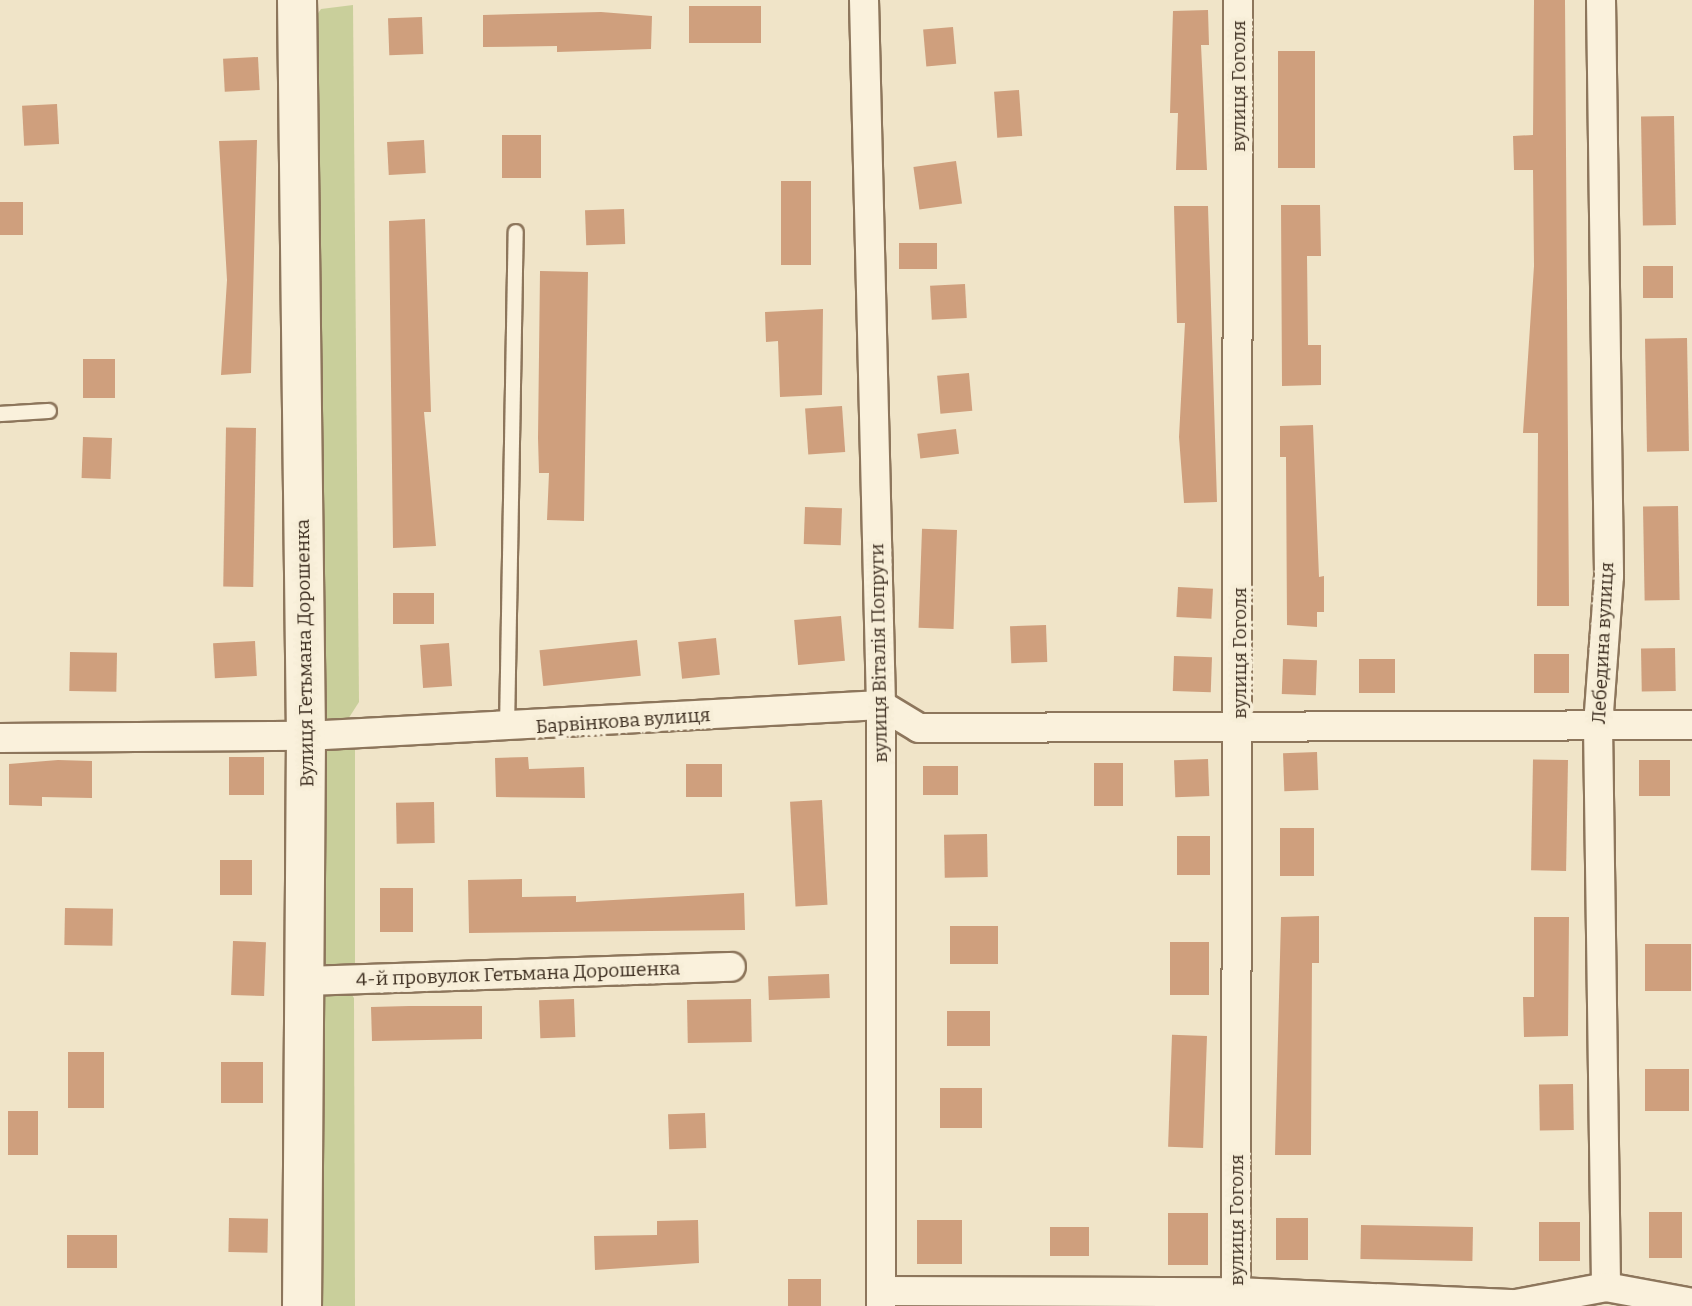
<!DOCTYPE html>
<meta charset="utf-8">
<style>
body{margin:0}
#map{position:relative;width:1692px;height:1306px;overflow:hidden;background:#f0e4c8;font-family:Bitter,serif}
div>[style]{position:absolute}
.green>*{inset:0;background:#c9cf9b}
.building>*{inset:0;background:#cf9f7d;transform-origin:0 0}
.roads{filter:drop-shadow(2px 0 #8d765c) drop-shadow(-2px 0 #8d765c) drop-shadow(0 2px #8d765c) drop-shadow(0 -2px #8d765c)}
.lane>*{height:14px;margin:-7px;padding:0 7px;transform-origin:7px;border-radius:7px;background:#faf1dc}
.street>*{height:28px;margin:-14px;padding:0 14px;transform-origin:14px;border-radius:14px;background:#faf1dc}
.secondary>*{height:38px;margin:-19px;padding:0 19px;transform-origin:19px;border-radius:19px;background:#faf1dc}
span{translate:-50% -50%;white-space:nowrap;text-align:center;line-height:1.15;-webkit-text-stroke:7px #f7eed8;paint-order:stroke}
.street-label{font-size:19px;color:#3d2e20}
</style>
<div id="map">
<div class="green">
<i style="clip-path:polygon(353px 5px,359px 702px,343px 727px,321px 717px,316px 16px,321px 9px)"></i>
<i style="clip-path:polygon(329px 742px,355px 742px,355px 967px,330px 971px,320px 965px,321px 753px)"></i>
<i style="clip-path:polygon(329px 988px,348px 989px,354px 998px,355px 1306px,317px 1306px,320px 996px)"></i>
</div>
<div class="building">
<i style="clip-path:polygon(1534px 0,1565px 0,1569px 606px,1537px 606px,1538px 433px,1523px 433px,1534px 266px,1533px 170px,1514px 170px,1513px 136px,1533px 135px)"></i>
<i style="left:761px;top:6px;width:37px;height:72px;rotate:90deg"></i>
<i style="clip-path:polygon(1208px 10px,1209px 45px,1201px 45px,1207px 170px,1176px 170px,1178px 113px,1170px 113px,1173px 11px)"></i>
<i style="clip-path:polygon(601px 12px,652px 16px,651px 49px,557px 52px,557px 46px,483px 47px,483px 15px)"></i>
<i style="left:422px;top:17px;width:37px;height:34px;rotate:88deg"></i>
<i style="left:953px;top:27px;width:37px;height:30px;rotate:85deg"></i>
<i style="left:1278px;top:51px;width:37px;height:117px"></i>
<i style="left:258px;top:57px;width:33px;height:35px;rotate:87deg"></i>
<i style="left:1019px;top:90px;width:46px;height:25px;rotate:86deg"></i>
<i style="left:57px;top:104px;width:40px;height:35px;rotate:87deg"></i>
<i style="left:1674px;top:116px;width:109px;height:33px;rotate:89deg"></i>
<i style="left:502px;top:135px;width:39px;height:43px"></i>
<i style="clip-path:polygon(257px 140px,251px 373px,221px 375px,227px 280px,219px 141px)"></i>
<i style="left:424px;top:140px;width:33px;height:37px;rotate:87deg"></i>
<i style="left:956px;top:161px;width:43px;height:43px;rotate:82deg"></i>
<i style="left:781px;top:181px;width:30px;height:84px"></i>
<i style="left:0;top:202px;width:23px;height:33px"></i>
<i style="clip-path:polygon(1281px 205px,1320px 205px,1321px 256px,1307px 256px,1308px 345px,1321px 345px,1321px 385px,1282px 386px)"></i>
<i style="clip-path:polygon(1174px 206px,1208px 206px,1217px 502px,1184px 503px,1179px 437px,1185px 323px,1177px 323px)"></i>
<i style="left:624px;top:209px;width:35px;height:39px;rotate:88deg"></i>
<i style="clip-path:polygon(425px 219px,431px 412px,424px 412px,436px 546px,393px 548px,389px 221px)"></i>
<i style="left:899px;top:243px;width:38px;height:26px"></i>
<i style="left:1673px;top:266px;width:32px;height:30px;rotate:90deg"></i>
<i style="clip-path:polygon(540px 271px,588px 272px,584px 521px,547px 520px,549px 473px,539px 473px,538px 438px)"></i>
<i style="left:965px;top:284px;width:34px;height:35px;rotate:87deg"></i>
<i style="clip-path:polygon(823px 309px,822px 395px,780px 397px,778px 341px,766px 342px,765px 312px)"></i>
<i style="left:1687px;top:338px;width:113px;height:42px;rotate:89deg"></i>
<i style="left:83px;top:359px;width:32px;height:39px"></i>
<i style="left:969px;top:373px;width:38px;height:32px;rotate:85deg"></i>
<i style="left:842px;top:406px;width:46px;height:37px;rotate:86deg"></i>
<i style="clip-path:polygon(1313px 425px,1319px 577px,1324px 576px,1324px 612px,1317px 612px,1317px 627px,1287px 625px,1286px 457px,1280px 457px,1280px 426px)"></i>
<i style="left:256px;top:428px;width:159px;height:30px;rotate:91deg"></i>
<i style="left:956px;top:429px;width:25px;height:39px;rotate:83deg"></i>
<i style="left:83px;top:437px;width:29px;height:41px;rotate:2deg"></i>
<i style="left:1678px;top:506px;width:94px;height:35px;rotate:89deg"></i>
<i style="left:805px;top:507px;width:37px;height:37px;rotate:2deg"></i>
<i style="left:957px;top:530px;width:99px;height:35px;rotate:92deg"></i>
<i style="left:1178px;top:587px;width:35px;height:30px;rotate:3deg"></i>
<i style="left:393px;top:593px;width:41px;height:31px"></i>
<i style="left:841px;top:616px;width:45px;height:47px;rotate:85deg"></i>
<i style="left:1046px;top:625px;width:37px;height:36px;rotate:88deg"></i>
<i style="left:716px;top:638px;width:37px;height:38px;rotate:84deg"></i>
<i style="left:637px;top:640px;width:36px;height:98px;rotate:84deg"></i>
<i style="left:255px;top:641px;width:35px;height:42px;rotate:87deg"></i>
<i style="left:449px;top:643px;width:43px;height:29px;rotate:86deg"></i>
<i style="left:1675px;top:648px;width:43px;height:34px;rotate:89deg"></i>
<i style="left:70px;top:652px;width:47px;height:39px;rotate:1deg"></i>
<i style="left:1534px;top:654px;width:35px;height:39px"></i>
<i style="left:1174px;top:656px;width:38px;height:35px;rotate:2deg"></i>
<i style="left:1283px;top:659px;width:34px;height:35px;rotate:2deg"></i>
<i style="left:1359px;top:659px;width:36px;height:34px"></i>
<i style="left:1317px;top:752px;width:38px;height:34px;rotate:88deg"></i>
<i style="left:229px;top:757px;width:35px;height:38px"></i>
<i style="clip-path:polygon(528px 757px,529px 769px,584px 767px,585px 798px,496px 797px,495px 758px)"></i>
<i style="left:1208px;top:759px;width:37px;height:34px;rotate:88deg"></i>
<i style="clip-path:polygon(58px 760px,92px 761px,92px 798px,42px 797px,42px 806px,9px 805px,9px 764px)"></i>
<i style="left:1568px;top:760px;width:111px;height:35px;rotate:91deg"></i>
<i style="left:1670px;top:760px;width:36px;height:31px;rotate:90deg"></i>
<i style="left:1094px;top:763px;width:29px;height:43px"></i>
<i style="left:686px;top:764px;width:36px;height:33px"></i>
<i style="left:923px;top:766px;width:35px;height:29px"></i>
<i style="left:822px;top:800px;width:105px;height:32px;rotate:87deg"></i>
<i style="left:434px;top:802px;width:41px;height:38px;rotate:89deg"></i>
<i style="left:1280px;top:828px;width:34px;height:48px"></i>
<i style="left:987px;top:834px;width:43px;height:43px;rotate:89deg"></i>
<i style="left:1177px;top:836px;width:33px;height:39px"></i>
<i style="left:220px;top:860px;width:32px;height:35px"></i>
<i style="clip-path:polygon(522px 879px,522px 897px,576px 896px,576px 902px,744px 893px,745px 930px,469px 933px,468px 880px)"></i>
<i style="left:380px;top:888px;width:33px;height:44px"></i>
<i style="left:65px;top:908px;width:48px;height:37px;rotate:1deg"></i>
<i style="clip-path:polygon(1319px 916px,1319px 963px,1312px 963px,1311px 1155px,1275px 1155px,1281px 917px)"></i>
<i style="clip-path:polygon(1534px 917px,1569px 917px,1568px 1036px,1524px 1037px,1523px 997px,1534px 997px)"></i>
<i style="left:998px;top:926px;width:38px;height:48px;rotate:90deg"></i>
<i style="left:233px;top:941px;width:33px;height:54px;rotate:2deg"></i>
<i style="left:1170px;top:942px;width:39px;height:53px"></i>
<i style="left:1645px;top:944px;width:46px;height:47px"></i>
<i style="left:829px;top:974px;width:24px;height:61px;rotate:88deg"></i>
<i style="left:574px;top:999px;width:38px;height:35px;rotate:88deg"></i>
<i style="left:751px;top:999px;width:43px;height:64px;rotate:89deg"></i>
<i style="clip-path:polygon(409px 1006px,482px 1006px,482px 1039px,372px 1041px,371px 1007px)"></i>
<i style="left:990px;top:1011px;width:35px;height:43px;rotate:90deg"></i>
<i style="left:1207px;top:1036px;width:112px;height:35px;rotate:92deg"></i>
<i style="left:68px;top:1052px;width:36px;height:56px"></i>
<i style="left:221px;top:1062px;width:42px;height:41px"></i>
<i style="left:1645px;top:1069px;width:44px;height:42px"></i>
<i style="left:1573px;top:1084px;width:46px;height:34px;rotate:89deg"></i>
<i style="left:940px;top:1088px;width:42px;height:40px"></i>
<i style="left:8px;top:1111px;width:30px;height:44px"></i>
<i style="left:705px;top:1113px;width:35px;height:37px;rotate:88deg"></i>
<i style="left:1682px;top:1212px;width:46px;height:33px;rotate:90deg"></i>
<i style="left:1168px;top:1213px;width:40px;height:52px"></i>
<i style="left:229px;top:1218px;width:39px;height:34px;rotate:1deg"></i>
<i style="left:1276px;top:1218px;width:32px;height:42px"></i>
<i style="clip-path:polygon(698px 1220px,699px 1263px,595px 1270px,594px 1236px,657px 1235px,657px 1221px)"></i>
<i style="left:917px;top:1220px;width:45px;height:44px"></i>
<i style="left:1539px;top:1222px;width:41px;height:39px"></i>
<i style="left:1361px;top:1225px;width:112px;height:34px;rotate:1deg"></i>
<i style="left:1089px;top:1227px;width:29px;height:39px;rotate:90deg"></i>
<i style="left:67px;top:1235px;width:50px;height:33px"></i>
<i style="left:788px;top:1279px;width:33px;height:27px"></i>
</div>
<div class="roads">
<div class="lane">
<i style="left:0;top:414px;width:49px;rotate:-3.5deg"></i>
<i style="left:507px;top:729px;width:497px;rotate:-89deg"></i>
</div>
<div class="street">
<i style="left:864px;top:0;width:705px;rotate:88.62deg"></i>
<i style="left:881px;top:705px;width:601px;rotate:90deg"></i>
<i style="left:1601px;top:0;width:576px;rotate:89.2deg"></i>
<i style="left:1609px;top:576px;width:149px;rotate:94.2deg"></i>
<i style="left:1598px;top:725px;width:562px;rotate:89.18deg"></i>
<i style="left:0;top:738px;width:306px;rotate:-0.4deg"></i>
<i style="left:306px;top:736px;width:576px;rotate:-3.09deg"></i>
<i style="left:881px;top:705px;width:44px;rotate:31.2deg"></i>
<i style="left:919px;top:728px;width:773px;rotate:-0.22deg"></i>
<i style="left:304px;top:981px;width:427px;rotate:-1.9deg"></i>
<i style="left:881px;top:1291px;width:355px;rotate:0.2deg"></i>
<i style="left:1236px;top:1292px;width:280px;rotate:2.5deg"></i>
<i style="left:1516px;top:1304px;width:92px;rotate:-10.7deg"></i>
<i style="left:1606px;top:1287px;width:87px;rotate:10.5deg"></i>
<i style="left:1236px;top:1306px;width:1306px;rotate:-89.91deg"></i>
</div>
<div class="secondary">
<i style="left:297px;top:0;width:736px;rotate:89.3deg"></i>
<i style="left:306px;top:736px;width:570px;rotate:90.4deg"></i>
</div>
</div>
<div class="street-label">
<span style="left:1239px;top:86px;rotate:-90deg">вулиця Гоголя</span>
<span style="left:1603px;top:643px;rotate:-87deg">Лебедина вулиця</span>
<span style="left:305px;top:653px;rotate:-91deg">Вулиця Гетьмана Дорошенка</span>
<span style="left:879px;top:653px;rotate:-91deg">вулиця Віталія Попруги</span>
<span style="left:1240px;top:653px;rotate:-90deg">вулиця Гоголя</span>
<span style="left:623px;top:721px;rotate:-4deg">Барвінкова вулиця</span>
<span style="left:518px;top:974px;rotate:-2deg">4-й провулок Гетьмана Дорошенка</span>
<span style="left:1237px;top:1220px;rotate:-90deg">вулиця Гоголя</span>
</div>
</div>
